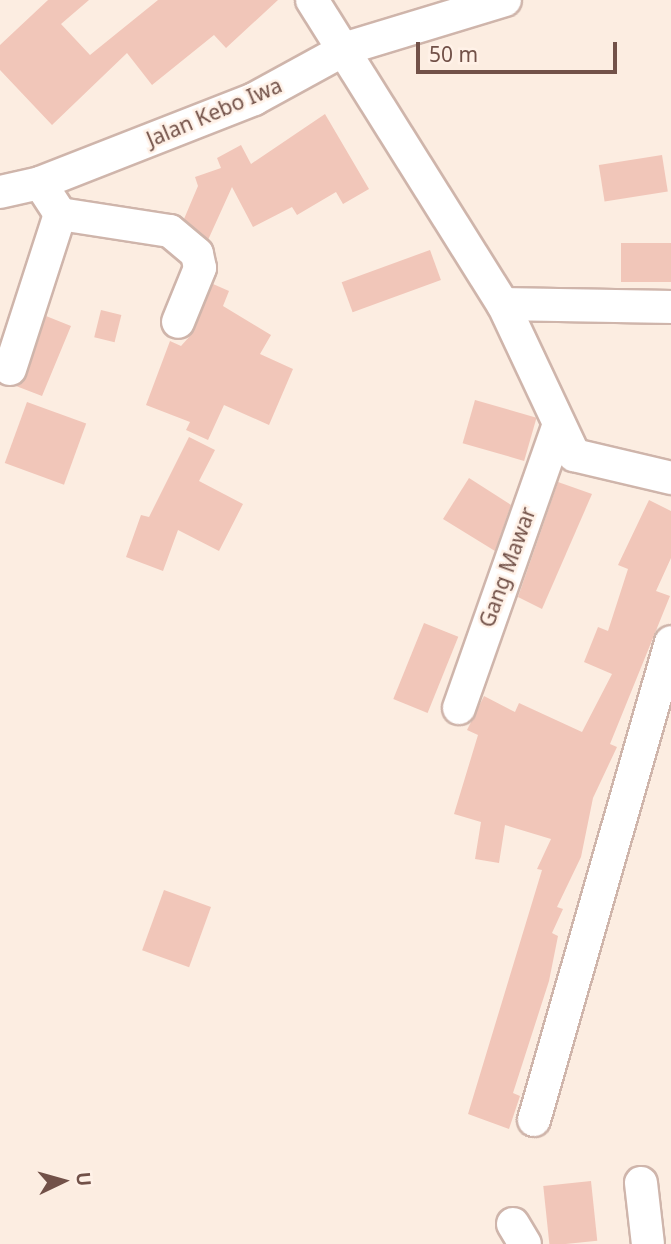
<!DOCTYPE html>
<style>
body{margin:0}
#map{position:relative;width:671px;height:1244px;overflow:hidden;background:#fcede1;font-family:"Noto Sans",sans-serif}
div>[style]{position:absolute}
.building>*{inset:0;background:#f1c6b9;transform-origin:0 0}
.roads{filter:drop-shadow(2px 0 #cfb5ab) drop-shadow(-2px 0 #cfb5ab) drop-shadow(0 2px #cfb5ab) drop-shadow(0 -2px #cfb5ab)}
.street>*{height:32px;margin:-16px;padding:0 16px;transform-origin:16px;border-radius:16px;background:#fff}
span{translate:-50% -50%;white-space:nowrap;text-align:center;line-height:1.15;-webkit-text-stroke:5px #fff1e7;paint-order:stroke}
.street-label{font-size:21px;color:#725148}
.north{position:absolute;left:28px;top:1146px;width:70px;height:70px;-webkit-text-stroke:5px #fff1e7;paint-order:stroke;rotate:85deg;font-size:19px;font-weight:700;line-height:28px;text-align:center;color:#725148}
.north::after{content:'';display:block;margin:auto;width:24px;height:32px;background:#725148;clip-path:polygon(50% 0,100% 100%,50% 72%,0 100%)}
.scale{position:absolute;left:416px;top:42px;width:201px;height:32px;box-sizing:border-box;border:4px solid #725148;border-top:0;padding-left:9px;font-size:21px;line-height:24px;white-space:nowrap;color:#725148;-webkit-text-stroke:5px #fff1e7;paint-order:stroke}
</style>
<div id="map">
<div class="building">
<i style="clip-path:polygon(48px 0,89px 0,61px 24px,90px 55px,158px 0,278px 0,226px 48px,214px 35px,152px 85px,127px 53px,52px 125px,0 70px,0 45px)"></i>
<i style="clip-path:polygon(325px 114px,369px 189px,343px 204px,336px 192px,297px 215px,292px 207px,253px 227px,232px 187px,208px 240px,184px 219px,198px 186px,195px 177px,221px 168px,217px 158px,241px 145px,251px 164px)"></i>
<i style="left:662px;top:155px;width:37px;height:64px;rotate:81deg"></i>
<i style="left:671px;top:243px;width:39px;height:50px;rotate:90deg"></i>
<i style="left:430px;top:250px;width:32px;height:94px;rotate:70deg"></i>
<i style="clip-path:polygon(213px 284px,229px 291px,223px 306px,271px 335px,260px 354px,293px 369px,269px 425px,224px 405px,208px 440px,186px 430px,190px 422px,146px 405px,170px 341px,181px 346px,190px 336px)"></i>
<i style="left:101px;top:310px;width:21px;height:28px;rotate:14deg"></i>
<i style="clip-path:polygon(46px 316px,71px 326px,42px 396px,16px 386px,27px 375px)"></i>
<i style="left:475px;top:400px;width:64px;height:45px;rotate:16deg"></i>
<i style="left:27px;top:402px;width:63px;height:65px;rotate:20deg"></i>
<i style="clip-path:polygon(189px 437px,215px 450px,199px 481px,243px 504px,219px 551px,178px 530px,163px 571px,126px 557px,141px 515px,149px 517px)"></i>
<i style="clip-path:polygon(469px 478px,511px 505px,495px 551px,443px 519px)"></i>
<i style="clip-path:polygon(558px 482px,592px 494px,542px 609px,518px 597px)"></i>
<i style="clip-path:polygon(649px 500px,671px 511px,671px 558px,656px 591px,670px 596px,610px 744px,617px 747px,593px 798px,581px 857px,557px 907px,563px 909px,552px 933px,558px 936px,549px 981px,513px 1093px,520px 1096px,509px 1129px,468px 1114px,542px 870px,537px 869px,551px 839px,505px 825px,499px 863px,475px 859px,481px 822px,454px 814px,478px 735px,467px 730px,484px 696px,515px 712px,519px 703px,582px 732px,612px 674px,584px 662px,598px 627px,608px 631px,628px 569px,618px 565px)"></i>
<i style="left:424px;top:623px;width:37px;height:82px;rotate:22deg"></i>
<i style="left:164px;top:890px;width:50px;height:64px;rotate:20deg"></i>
<i style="left:591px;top:1181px;width:60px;height:48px;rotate:84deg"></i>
</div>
<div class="roads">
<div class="street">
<i style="left:312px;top:0;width:359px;rotate:57.9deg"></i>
<i style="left:503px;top:304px;width:168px;rotate:1deg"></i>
<i style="left:40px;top:183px;width:37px;rotate:57deg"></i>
<i style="left:60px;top:214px;width:111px;rotate:8.8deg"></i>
<i style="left:170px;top:231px;width:35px;rotate:40deg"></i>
<i style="left:197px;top:254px;width:14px;rotate:78deg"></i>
<i style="left:200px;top:268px;width:58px;rotate:112.2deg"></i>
<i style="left:0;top:192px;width:41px;rotate:-12.7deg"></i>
<i style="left:40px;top:183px;width:230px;rotate:-21.4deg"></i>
<i style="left:254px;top:99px;width:106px;rotate:-28.7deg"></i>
<i style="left:347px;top:48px;width:165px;rotate:-16.9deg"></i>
<i style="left:503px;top:304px;width:167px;rotate:64.8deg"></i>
<i style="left:574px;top:455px;width:100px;rotate:13.3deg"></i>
<i style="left:10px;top:369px;width:163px;rotate:-72.1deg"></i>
<i style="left:459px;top:708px;width:298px;rotate:-70.6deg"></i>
<i style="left:534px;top:1120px;width:497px;rotate:-74deg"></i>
<i style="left:641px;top:1183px;width:61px;rotate:83.5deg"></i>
<i style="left:513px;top:1224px;width:23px;rotate:59deg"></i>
</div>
</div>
<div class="street-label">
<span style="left:214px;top:112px;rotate:-23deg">Jalan Kebo Iwa</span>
<span style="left:507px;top:567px;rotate:-70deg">Gang Mawar</span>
</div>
<div class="north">U</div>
<div class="scale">50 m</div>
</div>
